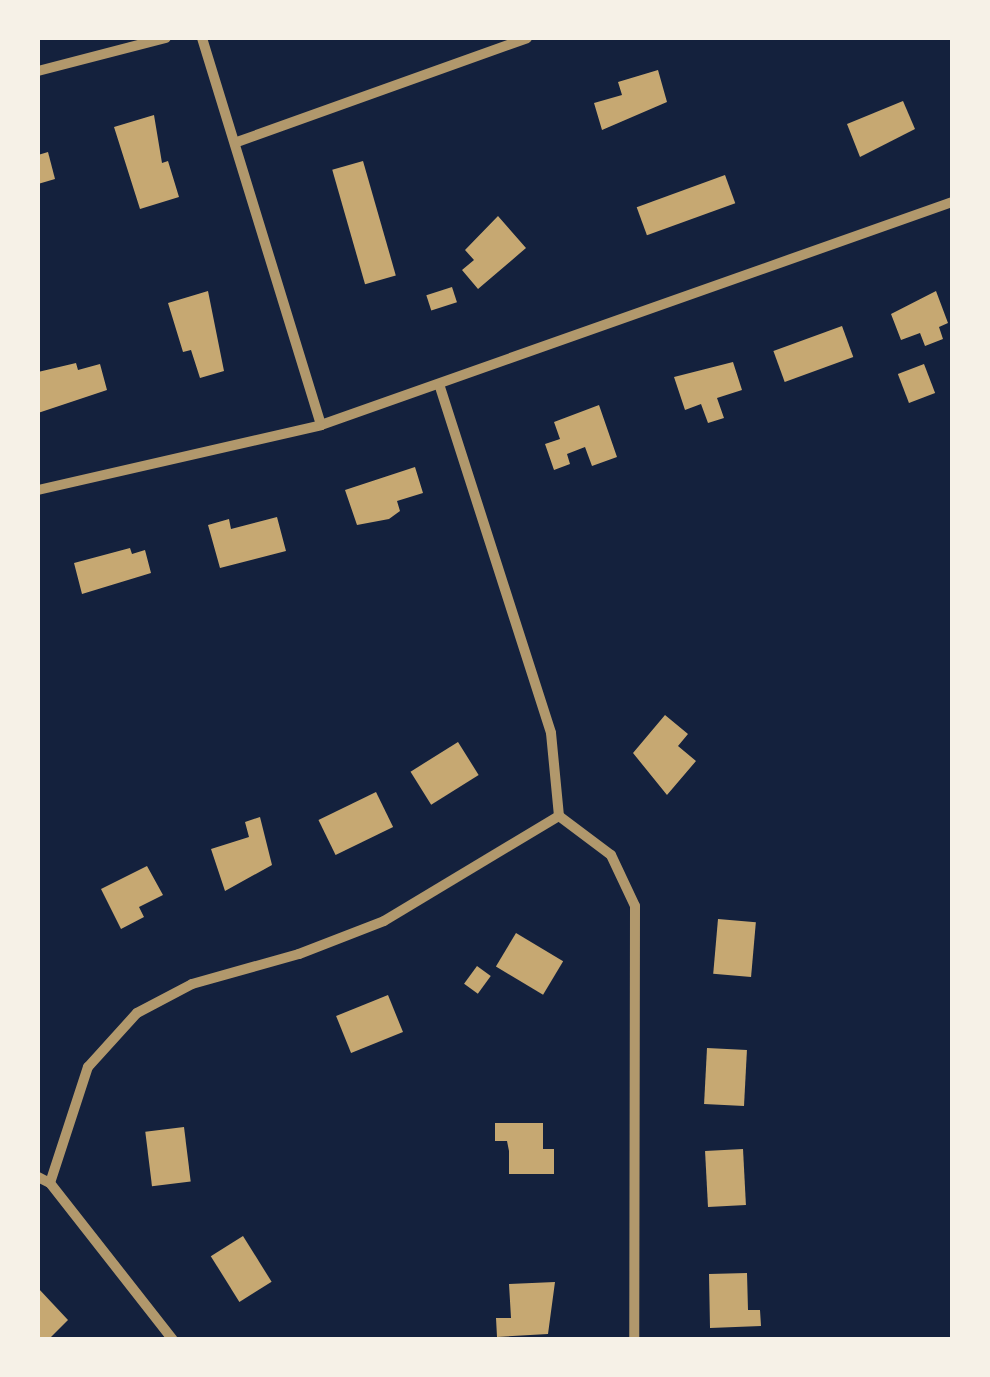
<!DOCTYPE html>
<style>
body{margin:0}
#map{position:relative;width:990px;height:1377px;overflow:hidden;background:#14213d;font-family:"Source Sans 3",sans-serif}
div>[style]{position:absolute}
.building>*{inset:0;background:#c6a872;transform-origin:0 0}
.minor>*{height:10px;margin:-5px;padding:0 5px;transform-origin:5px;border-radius:5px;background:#b1986c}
span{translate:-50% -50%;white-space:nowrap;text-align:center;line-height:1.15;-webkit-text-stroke:9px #f6f1e7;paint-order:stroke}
.frame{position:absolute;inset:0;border:40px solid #f6f1e7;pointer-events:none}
</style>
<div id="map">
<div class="building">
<i style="clip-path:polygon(658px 70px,667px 102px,602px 130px,594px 103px,622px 95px,618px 82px)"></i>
<i style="clip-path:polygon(903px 101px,915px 129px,860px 157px,847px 124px)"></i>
<i style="clip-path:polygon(154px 115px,162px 163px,168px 161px,179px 197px,140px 209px,114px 127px)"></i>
<i style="clip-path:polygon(48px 152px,55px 179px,38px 184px,38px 155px)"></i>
<i style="left:363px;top:161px;width:119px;height:32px;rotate:74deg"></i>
<i style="left:725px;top:175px;width:30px;height:94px;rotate:70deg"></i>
<i style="clip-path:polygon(498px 216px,526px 248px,478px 289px,462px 270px,474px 260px,465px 250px)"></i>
<i style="left:452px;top:287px;width:16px;height:27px;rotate:72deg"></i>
<i style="clip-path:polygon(208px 291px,224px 371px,200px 378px,191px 350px,183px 352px,168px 303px)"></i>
<i style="clip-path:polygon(936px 291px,948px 323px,939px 327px,943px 339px,925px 346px,920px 333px,901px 340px,891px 314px)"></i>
<i style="left:842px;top:326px;width:33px;height:73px;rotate:70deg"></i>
<i style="clip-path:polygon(733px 362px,742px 390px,717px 398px,724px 418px,708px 423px,701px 404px,685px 410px,674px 377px)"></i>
<i style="clip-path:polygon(76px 363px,78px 370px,100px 364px,107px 390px,38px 413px,38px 372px)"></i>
<i style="left:924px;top:364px;width:31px;height:28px;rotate:69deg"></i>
<i style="clip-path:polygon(599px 405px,617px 457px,592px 466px,585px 447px,567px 454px,570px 464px,554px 470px,545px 444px,560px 439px,554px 422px)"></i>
<i style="clip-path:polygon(415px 467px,423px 493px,397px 501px,400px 511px,389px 519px,357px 525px,345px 490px)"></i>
<i style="clip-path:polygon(277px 517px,286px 551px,220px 568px,208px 525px,229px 519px,231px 529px)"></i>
<i style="clip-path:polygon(130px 548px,132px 554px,145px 550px,151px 573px,82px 594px,74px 563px)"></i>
<i style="clip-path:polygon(665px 715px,688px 734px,678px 746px,696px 761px,667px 795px,633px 753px)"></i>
<i style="left:458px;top:742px;width:39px;height:56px;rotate:58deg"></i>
<i style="left:376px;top:792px;width:39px;height:64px;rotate:64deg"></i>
<i style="clip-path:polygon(260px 817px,272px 865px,225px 891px,211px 849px,249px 837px,245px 822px)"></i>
<i style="clip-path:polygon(147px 866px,163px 895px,139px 907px,144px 917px,121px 929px,101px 889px)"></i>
<i style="left:718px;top:919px;width:38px;height:55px;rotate:5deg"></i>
<i style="left:516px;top:933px;width:55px;height:39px;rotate:31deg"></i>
<i style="left:477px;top:966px;width:17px;height:22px;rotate:36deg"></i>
<i style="left:388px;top:995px;width:40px;height:56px;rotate:68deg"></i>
<i style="left:707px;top:1048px;width:40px;height:56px;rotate:3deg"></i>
<i style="clip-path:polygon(495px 1123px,543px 1123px,543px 1149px,554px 1149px,554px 1174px,509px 1174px,509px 1151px,507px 1141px,495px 1141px)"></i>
<i style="left:184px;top:1127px;width:55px;height:39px;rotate:83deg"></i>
<i style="left:743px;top:1149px;width:56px;height:38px;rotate:87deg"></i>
<i style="left:243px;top:1236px;width:54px;height:38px;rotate:58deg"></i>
<i style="clip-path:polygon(747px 1273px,748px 1310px,760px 1310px,761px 1326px,710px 1328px,709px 1274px)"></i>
<i style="clip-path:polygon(555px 1282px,548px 1334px,497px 1337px,496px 1318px,511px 1318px,509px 1284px)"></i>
<i style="clip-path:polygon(38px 1288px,68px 1320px,48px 1340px,38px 1340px)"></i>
</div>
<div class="minor">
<i style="left:202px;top:38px;width:405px;rotate:72.9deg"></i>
<i style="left:38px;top:71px;width:132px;rotate:-14.5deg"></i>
<i style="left:237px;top:142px;width:308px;rotate:-19.7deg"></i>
<i style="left:440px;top:387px;width:363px;rotate:72.2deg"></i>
<i style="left:551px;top:733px;width:83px;rotate:84.5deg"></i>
<i style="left:38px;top:490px;width:290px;rotate:-12.9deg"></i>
<i style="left:321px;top:425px;width:669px;rotate:-19.46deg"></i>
<i style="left:559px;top:816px;width:65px;rotate:36.9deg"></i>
<i style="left:611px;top:855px;width:56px;rotate:64.8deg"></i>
<i style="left:635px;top:906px;width:434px;rotate:90.1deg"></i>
<i style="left:38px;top:1177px;width:13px;rotate:27deg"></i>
<i style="left:50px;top:1183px;width:199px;rotate:51.9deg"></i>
<i style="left:50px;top:1183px;width:122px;rotate:-71.9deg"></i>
<i style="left:88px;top:1067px;width:73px;rotate:-47.8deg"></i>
<i style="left:137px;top:1013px;width:62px;rotate:-27.8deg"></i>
<i style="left:192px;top:984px;width:111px;rotate:-15.7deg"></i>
<i style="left:299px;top:954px;width:91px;rotate:-21.2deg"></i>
<i style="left:384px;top:921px;width:204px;rotate:-31deg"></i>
</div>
<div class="frame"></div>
</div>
